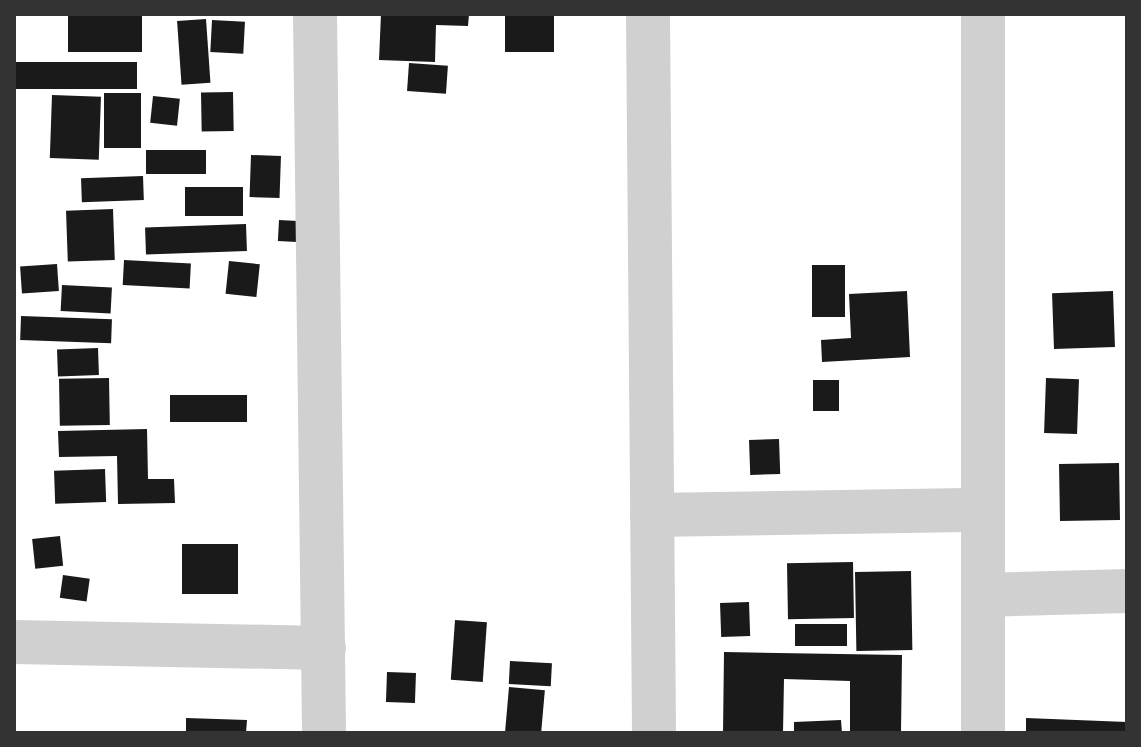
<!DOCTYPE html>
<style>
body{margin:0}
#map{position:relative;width:1141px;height:747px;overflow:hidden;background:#fff;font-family:"PT Sans",sans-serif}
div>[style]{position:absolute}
.building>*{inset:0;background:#1a1a1a;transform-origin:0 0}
.minor>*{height:44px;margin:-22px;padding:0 22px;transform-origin:22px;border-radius:22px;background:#d0d0d0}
span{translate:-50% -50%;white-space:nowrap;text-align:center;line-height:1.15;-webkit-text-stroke:8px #fff;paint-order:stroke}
.frame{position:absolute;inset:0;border:16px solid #333;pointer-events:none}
</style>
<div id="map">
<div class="building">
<i style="left:68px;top:14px;width:74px;height:38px"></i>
<i style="clip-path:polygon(381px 14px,469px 14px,468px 26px,436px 25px,435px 62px,379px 60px)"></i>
<i style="left:505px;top:14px;width:49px;height:38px"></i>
<i style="left:206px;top:19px;width:64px;height:29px;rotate:86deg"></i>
<i style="left:212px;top:20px;width:33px;height:32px;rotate:3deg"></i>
<i style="left:137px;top:62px;width:27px;height:123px;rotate:90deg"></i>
<i style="left:409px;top:63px;width:39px;height:28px;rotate:4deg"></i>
<i style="left:233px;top:92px;width:39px;height:32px;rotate:89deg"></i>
<i style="left:104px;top:93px;width:37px;height:55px"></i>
<i style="left:52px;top:95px;width:49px;height:63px;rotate:2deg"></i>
<i style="left:153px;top:96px;width:27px;height:27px;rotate:6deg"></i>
<i style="left:206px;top:150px;width:24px;height:60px;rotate:90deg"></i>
<i style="left:251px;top:155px;width:30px;height:42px;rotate:2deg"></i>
<i style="left:143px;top:176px;width:24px;height:62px;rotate:88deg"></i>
<i style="left:243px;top:187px;width:29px;height:58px;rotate:90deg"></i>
<i style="left:113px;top:209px;width:51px;height:47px;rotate:88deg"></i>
<i style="left:279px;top:220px;width:38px;height:21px;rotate:3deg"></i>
<i style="left:246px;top:224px;width:27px;height:101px;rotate:88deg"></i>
<i style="left:124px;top:260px;width:67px;height:25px;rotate:3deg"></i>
<i style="left:229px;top:261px;width:31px;height:33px;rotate:6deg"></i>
<i style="left:57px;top:264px;width:27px;height:37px;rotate:86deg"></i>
<i style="left:812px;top:265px;width:33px;height:52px"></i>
<i style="left:62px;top:285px;width:50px;height:26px;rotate:3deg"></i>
<i style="clip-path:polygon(907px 291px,910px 357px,822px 362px,821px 340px,851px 338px,849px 294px)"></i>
<i style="left:1113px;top:291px;width:56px;height:61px;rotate:88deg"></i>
<i style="left:21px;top:316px;width:91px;height:24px;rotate:2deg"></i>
<i style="left:98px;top:348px;width:27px;height:41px;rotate:88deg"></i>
<i style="left:109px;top:378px;width:47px;height:50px;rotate:89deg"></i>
<i style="left:1046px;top:378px;width:33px;height:55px;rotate:2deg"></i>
<i style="left:813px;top:380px;width:26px;height:31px"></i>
<i style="left:247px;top:395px;width:27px;height:77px;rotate:90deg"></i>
<i style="clip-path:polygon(147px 429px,148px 479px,174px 479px,175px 503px,118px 504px,117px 456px,59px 457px,58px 431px)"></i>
<i style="left:779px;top:439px;width:35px;height:30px;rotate:88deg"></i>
<i style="left:1119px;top:463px;width:57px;height:60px;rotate:89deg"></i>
<i style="left:105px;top:469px;width:33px;height:51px;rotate:88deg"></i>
<i style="left:60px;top:536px;width:30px;height:28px;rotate:84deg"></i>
<i style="left:182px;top:544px;width:56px;height:50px"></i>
<i style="left:853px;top:562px;width:56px;height:66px;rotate:89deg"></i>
<i style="left:911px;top:571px;width:79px;height:56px;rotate:89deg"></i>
<i style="left:63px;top:575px;width:27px;height:23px;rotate:8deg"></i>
<i style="left:749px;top:602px;width:34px;height:29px;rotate:88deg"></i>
<i style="left:455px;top:620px;width:32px;height:60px;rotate:4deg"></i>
<i style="left:847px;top:624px;width:22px;height:52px;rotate:90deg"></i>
<i style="clip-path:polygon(724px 652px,902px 655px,901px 733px,850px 733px,850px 681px,784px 679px,783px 733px,723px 733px)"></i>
<i style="left:510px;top:661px;width:42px;height:23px;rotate:3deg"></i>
<i style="left:387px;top:672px;width:29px;height:30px;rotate:2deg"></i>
<i style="left:509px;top:687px;width:36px;height:46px;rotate:5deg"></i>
<i style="clip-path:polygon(186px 718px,247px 720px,246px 733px,186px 733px)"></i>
<i style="clip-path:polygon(1026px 718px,1127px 722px,1127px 733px,1026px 733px)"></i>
<i style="clip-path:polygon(841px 720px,842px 733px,794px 733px,794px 722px)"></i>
</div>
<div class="minor">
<i style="left:315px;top:14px;width:719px;rotate:89.28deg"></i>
<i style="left:648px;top:14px;width:719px;rotate:89.52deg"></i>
<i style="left:652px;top:515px;width:331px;rotate:-0.9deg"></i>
<i style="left:983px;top:595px;width:144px;rotate:-1.6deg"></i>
<i style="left:14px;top:642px;width:310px;rotate:1.1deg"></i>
<i style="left:983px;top:733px;width:719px;rotate:-90deg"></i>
</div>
<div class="frame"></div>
</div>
